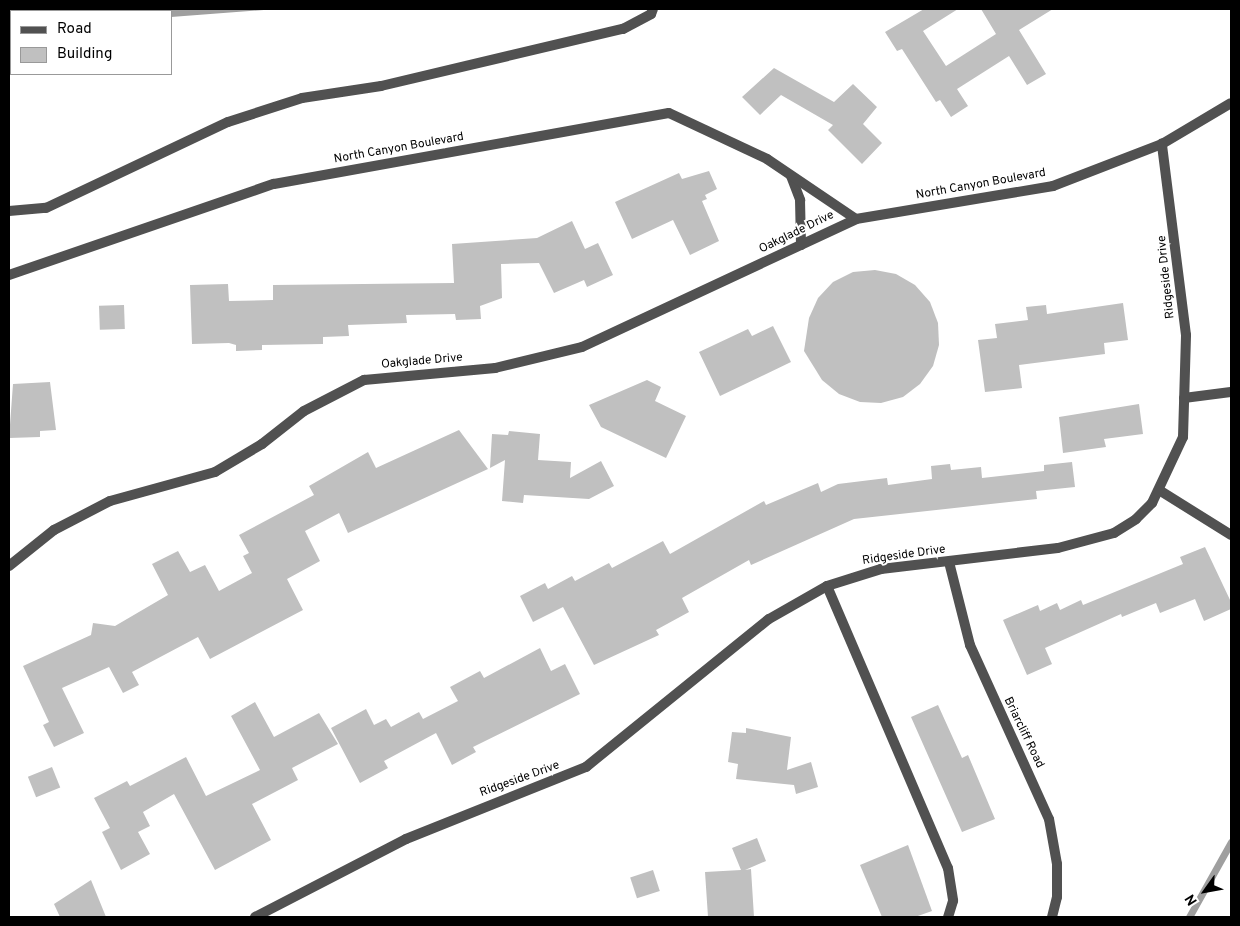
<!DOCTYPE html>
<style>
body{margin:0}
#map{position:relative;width:1240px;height:926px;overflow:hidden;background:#fff;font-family:Overpass,sans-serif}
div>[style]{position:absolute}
.water>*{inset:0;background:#9f9f9f}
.stream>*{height:7px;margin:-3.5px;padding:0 3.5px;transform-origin:3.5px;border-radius:3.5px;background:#9f9f9f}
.building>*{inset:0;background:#c0c0c0;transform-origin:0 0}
.service>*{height:10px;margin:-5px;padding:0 5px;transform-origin:5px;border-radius:5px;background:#515151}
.minor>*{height:10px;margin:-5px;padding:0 5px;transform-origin:5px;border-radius:5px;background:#515151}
span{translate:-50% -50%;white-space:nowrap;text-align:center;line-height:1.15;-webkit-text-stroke:4px #fff;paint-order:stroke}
.street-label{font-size:12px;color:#000}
.frame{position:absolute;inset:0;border:10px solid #000;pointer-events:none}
.legend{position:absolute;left:10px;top:10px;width:162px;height:65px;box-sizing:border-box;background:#fff;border:1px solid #999;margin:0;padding:6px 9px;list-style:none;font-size:15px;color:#000}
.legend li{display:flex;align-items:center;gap:10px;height:25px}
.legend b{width:25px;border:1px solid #999}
.north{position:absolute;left:1180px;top:866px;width:50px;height:50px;-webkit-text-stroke:4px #fff;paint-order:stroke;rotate:238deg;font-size:14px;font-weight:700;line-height:20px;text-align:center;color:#000}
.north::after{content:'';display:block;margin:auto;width:18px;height:22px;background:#000;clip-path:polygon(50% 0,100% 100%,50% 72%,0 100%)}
</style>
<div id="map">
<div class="water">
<i style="clip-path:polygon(9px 9px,277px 9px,171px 17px,171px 11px,11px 11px,9px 29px)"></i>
</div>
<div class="stream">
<i style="left:1189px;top:917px;width:86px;rotate:-60.8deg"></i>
</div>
<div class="building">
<i style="clip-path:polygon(924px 9px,958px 9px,923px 31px,946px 66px,996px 34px,981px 9px,1053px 9px,1019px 30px,1046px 74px,1027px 85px,1009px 56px,957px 89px,968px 106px,951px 117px,940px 100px,936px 102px,902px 49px,897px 51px,885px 32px)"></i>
<i style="clip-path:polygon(774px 68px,834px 102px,853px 84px,877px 107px,863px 124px,882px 143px,862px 164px,828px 130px,833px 125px,781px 95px,760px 115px,742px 97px)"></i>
<i style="clip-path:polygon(709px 171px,717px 189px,705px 195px,707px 199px,702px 201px,719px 241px,690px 255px,673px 220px,632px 239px,615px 202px,679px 173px,682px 179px)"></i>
<i style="clip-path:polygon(572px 221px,585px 249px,598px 243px,613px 275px,587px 287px,584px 280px,554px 293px,539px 263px,501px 264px,502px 298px,480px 306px,481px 319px,456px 320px,455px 314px,406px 315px,407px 323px,348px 325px,349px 336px,323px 337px,323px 344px,262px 345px,262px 350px,236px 351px,236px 345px,229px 343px,192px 344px,190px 285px,228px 284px,229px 301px,273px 300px,273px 285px,454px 283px,452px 244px,537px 238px)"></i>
<i style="clip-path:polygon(875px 270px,896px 274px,915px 285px,930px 302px,938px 323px,939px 345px,933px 366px,920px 384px,903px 397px,881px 403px,860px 402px,839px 394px,822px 380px,804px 351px,809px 318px,818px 298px,833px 282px,853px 272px)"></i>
<i style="clip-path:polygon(1123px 303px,1128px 340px,1104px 343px,1105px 354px,1019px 365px,1022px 388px,985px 392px,978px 340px,997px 338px,995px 324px,1028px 320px,1026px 307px,1046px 305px,1047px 314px)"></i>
<i style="left:124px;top:305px;width:24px;height:25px;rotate:88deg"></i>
<i style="clip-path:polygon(773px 326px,791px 362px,720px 396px,699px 352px,748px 329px,752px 336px)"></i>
<i style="clip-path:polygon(647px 380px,661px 387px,655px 401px,686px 416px,666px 458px,601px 427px,589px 405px)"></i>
<i style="clip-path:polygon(50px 382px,56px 430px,40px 431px,40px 437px,9px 438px,13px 384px)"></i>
<i style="clip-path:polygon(1139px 404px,1143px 434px,1104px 439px,1106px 447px,1063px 453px,1059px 417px)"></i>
<i style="clip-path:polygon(459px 430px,488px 469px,348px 533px,339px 513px,305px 531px,320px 561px,287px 579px,303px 610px,210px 659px,198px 637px,132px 672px,139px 685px,123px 693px,109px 667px,62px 688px,84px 733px,54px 747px,43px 725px,49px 722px,23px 666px,91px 635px,93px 623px,115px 626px,168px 595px,152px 564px,178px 551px,190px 572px,205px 565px,219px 591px,252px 573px,243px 556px,249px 553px,239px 535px,314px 495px,309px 486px,368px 452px,376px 468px)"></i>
<i style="clip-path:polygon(509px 431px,540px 434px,538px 460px,571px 462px,570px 478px,601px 461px,614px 486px,589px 499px,524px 495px,523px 503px,502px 501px,505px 460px,490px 468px,492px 434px,508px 435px)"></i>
<i style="clip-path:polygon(1072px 462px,1075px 487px,1036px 491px,1037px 499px,854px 519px,751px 565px,749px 560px,682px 598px,689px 612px,656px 630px,659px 635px,594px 665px,563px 607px,533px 622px,520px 596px,545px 583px,548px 589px,572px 576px,575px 581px,609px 563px,612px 568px,663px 541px,670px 554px,764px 501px,766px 505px,818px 483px,821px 492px,838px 484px,887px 478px,888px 485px,932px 479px,931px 466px,950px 464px,951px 470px,981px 467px,982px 478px,1044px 471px,1044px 465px)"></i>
<i style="clip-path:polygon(1205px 547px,1231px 602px,1231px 609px,1204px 621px,1195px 599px,1160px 613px,1156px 603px,1122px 617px,1121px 614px,1045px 648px,1052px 664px,1027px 675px,1003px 620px,1038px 605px,1040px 611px,1057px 603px,1060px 610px,1081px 600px,1083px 605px,1183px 564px,1180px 557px)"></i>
<i style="clip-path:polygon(540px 648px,551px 671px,565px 664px,580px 694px,473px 747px,476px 752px,452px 765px,436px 733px,384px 761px,388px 768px,360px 783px,331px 728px,366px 709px,374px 725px,386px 719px,391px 727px,419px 712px,423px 719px,458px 701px,450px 687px,480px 671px,484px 678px)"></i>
<i style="clip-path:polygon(255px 702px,274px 737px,319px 713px,338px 744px,292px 768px,298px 780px,252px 804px,271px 840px,215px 870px,174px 794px,143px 812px,150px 826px,138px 832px,150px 854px,121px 870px,102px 832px,110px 828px,94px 798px,127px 781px,130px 786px,186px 757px,206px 796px,260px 770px,231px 716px)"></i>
<i style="clip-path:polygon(938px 705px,962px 758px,968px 755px,995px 819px,962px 832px,911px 717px)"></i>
<i style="clip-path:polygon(746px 728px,791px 737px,787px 770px,811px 762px,818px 787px,796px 794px,794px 785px,736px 779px,738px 764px,728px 762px,732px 732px,746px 733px)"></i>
<i style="left:52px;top:767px;width:22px;height:26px;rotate:68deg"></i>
<i style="clip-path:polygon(757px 838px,766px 861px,745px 870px,751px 869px,754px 917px,708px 917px,705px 872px,741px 870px,732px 848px)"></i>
<i style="clip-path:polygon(908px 845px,932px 911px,915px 917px,882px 917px,860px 865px)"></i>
<i style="left:653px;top:870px;width:22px;height:24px;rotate:72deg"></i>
<i style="clip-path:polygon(91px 880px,106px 917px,60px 917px,54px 904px)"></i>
</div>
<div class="service">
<i style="left:9px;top:211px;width:37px;rotate:-5deg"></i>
<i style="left:46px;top:208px;width:201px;rotate:-25.3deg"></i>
<i style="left:228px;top:122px;width:78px;rotate:-18deg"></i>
<i style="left:302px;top:98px;width:80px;rotate:-8.6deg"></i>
<i style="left:381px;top:86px;width:249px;rotate:-13.3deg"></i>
<i style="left:623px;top:29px;width:32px;rotate:-28deg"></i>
<i style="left:651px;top:14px;width:5px;rotate:-68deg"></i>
<i style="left:1184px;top:398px;width:47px;rotate:-7.3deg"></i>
<i style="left:1159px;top:490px;width:85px;rotate:32deg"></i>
<i style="left:827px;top:586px;width:307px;rotate:66.8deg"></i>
<i style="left:948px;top:868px;width:33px;rotate:81deg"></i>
<i style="left:953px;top:901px;width:17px;rotate:107deg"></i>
</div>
<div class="minor">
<i style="left:791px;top:176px;width:26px;rotate:69deg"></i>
<i style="left:800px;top:200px;width:45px;rotate:88.7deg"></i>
<i style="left:9px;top:275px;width:280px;rotate:-19deg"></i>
<i style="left:274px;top:184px;width:401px;rotate:-10.2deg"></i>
<i style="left:669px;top:113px;width:108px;rotate:25.1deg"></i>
<i style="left:767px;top:159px;width:107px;rotate:34deg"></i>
<i style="left:949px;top:562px;width:86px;rotate:75.8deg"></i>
<i style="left:970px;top:645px;width:191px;rotate:65.6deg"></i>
<i style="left:1049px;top:819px;width:46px;rotate:79.9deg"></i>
<i style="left:1057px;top:864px;width:33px;rotate:90deg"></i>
<i style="left:1057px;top:897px;width:21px;rotate:104deg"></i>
<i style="left:9px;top:566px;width:58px;rotate:-38.7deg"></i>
<i style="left:54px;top:530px;width:63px;rotate:-27.4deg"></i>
<i style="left:110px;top:501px;width:109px;rotate:-15.4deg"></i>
<i style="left:215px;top:472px;width:55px;rotate:-30.8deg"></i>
<i style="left:262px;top:444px;width:53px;rotate:-38.2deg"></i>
<i style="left:304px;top:411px;width:68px;rotate:-27.3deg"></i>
<i style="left:364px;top:380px;width:132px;rotate:-5.2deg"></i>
<i style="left:495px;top:368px;width:89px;rotate:-13.6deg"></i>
<i style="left:582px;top:347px;width:302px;rotate:-25deg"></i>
<i style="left:856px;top:219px;width:200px;rotate:-9.5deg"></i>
<i style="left:1053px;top:186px;width:117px;rotate:-21.1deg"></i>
<i style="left:1162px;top:144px;width:80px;rotate:-30.7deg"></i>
<i style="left:255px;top:917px;width:170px;rotate:-27.3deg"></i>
<i style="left:406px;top:839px;width:194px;rotate:-21.8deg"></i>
<i style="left:586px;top:767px;width:235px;rotate:-39deg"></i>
<i style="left:769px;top:619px;width:67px;rotate:-29.6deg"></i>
<i style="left:827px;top:586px;width:57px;rotate:-17.5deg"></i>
<i style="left:881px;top:569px;width:178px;rotate:-6.8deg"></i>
<i style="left:1058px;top:548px;width:58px;rotate:-15deg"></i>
<i style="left:1114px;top:533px;width:26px;rotate:-32deg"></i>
<i style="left:1136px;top:519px;width:23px;rotate:-45deg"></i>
<i style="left:1152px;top:503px;width:73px;rotate:-64.8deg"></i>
<i style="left:1183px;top:437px;width:102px;rotate:-88.3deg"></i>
<i style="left:1186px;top:335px;width:193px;rotate:-97.2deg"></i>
</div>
<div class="street-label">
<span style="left:399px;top:149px;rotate:-10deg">North Canyon Boulevard</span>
<span style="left:981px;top:185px;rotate:-10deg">North Canyon Boulevard</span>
<span style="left:797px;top:233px;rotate:-26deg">Oakglade Drive</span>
<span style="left:1167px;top:277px;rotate:-96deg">Ridgeside Drive</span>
<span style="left:422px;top:362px;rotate:-5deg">Oakglade Drive</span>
<span style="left:904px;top:556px;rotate:-8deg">Ridgeside Drive</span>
<span style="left:1023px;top:733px;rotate:64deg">Briarcliff Road</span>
<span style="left:520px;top:780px;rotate:-20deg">Ridgeside Drive</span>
</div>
<div class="frame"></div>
<ul class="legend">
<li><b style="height:6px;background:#515151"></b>Road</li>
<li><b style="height:14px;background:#c0c0c0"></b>Building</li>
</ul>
<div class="north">N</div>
</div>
